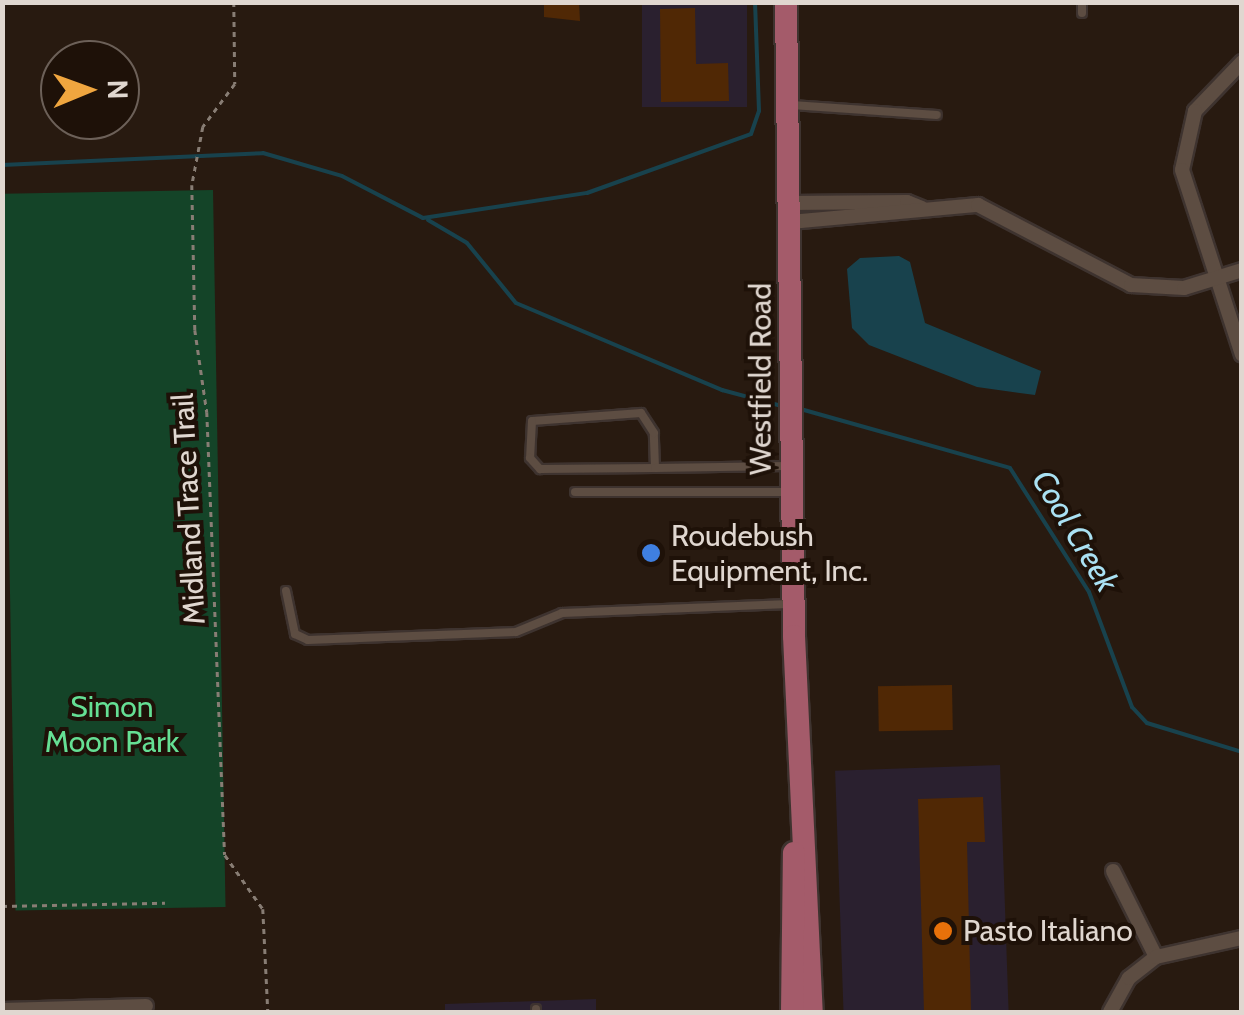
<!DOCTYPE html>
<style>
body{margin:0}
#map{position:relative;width:1244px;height:1015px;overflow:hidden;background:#281a10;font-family:Cabin,sans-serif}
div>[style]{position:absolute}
.commercial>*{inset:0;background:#2a202f;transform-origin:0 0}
.green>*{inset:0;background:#144428;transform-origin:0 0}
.water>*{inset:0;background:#18424d}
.stream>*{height:4px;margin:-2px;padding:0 2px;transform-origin:2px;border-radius:2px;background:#18424d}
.building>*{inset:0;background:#502805;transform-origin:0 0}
.path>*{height:2.5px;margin-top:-1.25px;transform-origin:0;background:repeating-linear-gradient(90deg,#887d74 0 5px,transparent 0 10px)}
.roads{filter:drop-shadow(2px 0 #3e332f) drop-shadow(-2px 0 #3e332f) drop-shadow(0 2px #3e332f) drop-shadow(0 -2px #3e332f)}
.service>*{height:8px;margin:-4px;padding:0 4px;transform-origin:4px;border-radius:4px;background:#5d4d42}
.minor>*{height:14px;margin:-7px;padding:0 7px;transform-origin:7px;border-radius:7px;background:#5d4d42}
.primary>*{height:22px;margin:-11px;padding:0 11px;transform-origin:11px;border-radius:11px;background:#a45b6a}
.dots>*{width:28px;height:28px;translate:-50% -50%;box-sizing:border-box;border:5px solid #1e1108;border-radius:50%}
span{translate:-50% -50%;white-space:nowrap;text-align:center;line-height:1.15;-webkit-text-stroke:8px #1e1108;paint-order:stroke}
.street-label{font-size:30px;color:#e0d7d0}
.poi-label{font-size:30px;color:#e0d7d0}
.left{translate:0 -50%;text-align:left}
.park-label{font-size:30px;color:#65df94}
.water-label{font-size:32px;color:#aae1f3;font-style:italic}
.frame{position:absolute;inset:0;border:5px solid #e0d7d0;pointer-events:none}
.north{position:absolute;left:40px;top:40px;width:100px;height:100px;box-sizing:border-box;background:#1e1108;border:2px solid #6c6058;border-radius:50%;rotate:89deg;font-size:28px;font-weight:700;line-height:40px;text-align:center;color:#e0d7d0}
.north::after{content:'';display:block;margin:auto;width:35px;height:45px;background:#f0a63f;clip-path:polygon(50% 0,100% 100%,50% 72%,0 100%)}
</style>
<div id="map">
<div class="commercial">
<i style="left:642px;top:3px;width:105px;height:104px"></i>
<i style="left:1000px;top:765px;width:247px;height:165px;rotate:88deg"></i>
<i style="clip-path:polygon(596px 999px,596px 1012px,445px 1012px,445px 1004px)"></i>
</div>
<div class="green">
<i style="left:213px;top:190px;width:717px;height:210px;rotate:89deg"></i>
</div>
<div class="water">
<i style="clip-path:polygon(899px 256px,910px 262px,925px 323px,1041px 371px,1035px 395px,977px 387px,869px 345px,852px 328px,847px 269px,860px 258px)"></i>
</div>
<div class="stream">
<i style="left:2px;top:165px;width:261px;rotate:-2.6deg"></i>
<i style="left:263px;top:153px;width:82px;rotate:16.2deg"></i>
<i style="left:342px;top:176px;width:91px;rotate:27.4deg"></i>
<i style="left:423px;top:218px;width:166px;rotate:-8.7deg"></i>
<i style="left:587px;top:193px;width:174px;rotate:-19.8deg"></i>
<i style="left:751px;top:134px;width:24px;rotate:-71deg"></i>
<i style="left:759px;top:111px;width:109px;rotate:-92.1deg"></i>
<i style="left:428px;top:220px;width:45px;rotate:30.5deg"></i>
<i style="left:467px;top:243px;width:77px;rotate:50.8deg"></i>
<i style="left:516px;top:303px;width:224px;rotate:22.9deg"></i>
<i style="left:722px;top:390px;width:58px;rotate:15deg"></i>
<i style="left:804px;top:410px;width:214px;rotate:15.7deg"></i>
<i style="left:1010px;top:468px;width:147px;rotate:57.5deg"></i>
<i style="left:1089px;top:592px;width:123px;rotate:69.5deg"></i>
<i style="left:1132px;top:707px;width:22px;rotate:47deg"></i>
<i style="left:1147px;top:723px;width:99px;rotate:17deg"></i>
</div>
<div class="building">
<i style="clip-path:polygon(544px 2px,579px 2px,580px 21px,544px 17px)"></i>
<i style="clip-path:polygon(695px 8px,696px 64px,728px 63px,729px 101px,661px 102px,660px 9px)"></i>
<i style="left:952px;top:685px;width:45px;height:74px;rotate:89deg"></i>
<i style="clip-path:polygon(983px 797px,985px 842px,967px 842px,971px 1012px,924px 1012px,918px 799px)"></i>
</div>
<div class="path">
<i style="left:234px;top:2px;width:82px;rotate:89.3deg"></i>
<i style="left:235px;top:84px;width:54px;rotate:126.7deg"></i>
<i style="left:203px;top:127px;width:59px;rotate:100.7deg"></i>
<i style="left:192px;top:185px;width:145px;rotate:88.8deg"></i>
<i style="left:195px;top:330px;width:83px;rotate:81.7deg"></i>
<i style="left:207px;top:412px;width:443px;rotate:87.7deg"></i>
<i style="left:225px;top:855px;width:66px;rotate:54.9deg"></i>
<i style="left:263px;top:909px;width:103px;rotate:87.2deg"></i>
<i style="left:2px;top:906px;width:163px;rotate:-1.1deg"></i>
</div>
<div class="roads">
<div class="service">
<i style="left:1082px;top:2px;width:11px;rotate:90deg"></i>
<i style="left:792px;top:105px;width:145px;rotate:3.9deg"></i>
<i style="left:655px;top:468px;width:35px;rotate:-92deg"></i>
<i style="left:654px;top:433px;width:24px;rotate:-123deg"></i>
<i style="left:641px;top:413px;width:109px;rotate:175.8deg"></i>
<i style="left:532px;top:421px;width:37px;rotate:93deg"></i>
<i style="left:530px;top:458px;width:15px;rotate:48deg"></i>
<i style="left:540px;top:469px;width:115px;rotate:-0.5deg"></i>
<i style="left:655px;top:468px;width:132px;rotate:-0.9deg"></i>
<i style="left:575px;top:492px;width:212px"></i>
<i style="left:286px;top:591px;width:44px;rotate:78.2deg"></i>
<i style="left:295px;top:634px;width:14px;rotate:25deg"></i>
<i style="left:308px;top:640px;width:208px;rotate:-2.2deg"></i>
<i style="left:516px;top:632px;width:50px;rotate:-22.4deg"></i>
<i style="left:562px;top:613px;width:227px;rotate:-2.3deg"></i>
<i style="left:536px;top:1009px;width:3px;rotate:90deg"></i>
</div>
<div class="minor">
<i style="left:1242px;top:62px;width:68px;rotate:133.8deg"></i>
<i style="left:1195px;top:111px;width:60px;rotate:102.4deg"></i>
<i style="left:1182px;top:170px;width:194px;rotate:72deg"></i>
<i style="left:789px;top:203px;width:118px;rotate:-0.5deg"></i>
<i style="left:907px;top:202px;width:16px;rotate:22deg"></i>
<i style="left:790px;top:222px;width:189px;rotate:-5.2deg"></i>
<i style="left:978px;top:205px;width:173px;rotate:27.6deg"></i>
<i style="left:1131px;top:285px;width:53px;rotate:3.2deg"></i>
<i style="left:1184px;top:288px;width:61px;rotate:-17.2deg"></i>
<i style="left:1113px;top:871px;width:96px;rotate:63.4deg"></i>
<i style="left:2px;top:1010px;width:144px;rotate:-1.6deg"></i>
<i style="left:1110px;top:1012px;width:39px;rotate:-61deg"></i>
<i style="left:1129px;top:978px;width:34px;rotate:-38deg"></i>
<i style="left:1156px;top:957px;width:88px;rotate:-12.5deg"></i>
</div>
<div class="primary">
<i style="left:786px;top:2px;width:634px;rotate:89.28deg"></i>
<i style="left:794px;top:636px;width:376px;rotate:87.3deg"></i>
<i style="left:792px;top:1012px;width:159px;rotate:-89.3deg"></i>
</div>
</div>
<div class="dots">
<i style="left:651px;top:553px;background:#3f7fe0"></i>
<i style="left:943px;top:931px;background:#e8710a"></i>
</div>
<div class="street-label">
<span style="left:761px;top:379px;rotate:-90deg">Westfield Road</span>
<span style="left:189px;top:509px;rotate:-93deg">Midland Trace Trail</span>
</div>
<div class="poi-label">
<span class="left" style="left:671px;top:553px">Roudebush<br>Equipment, Inc.</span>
<span class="left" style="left:963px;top:931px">Pasto Italiano</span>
</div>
<div class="park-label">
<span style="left:112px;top:724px">Simon<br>Moon Park</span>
</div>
<div class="water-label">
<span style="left:1075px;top:531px;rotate:59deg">Cool Creek</span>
</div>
<div class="frame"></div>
<div class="north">N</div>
</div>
